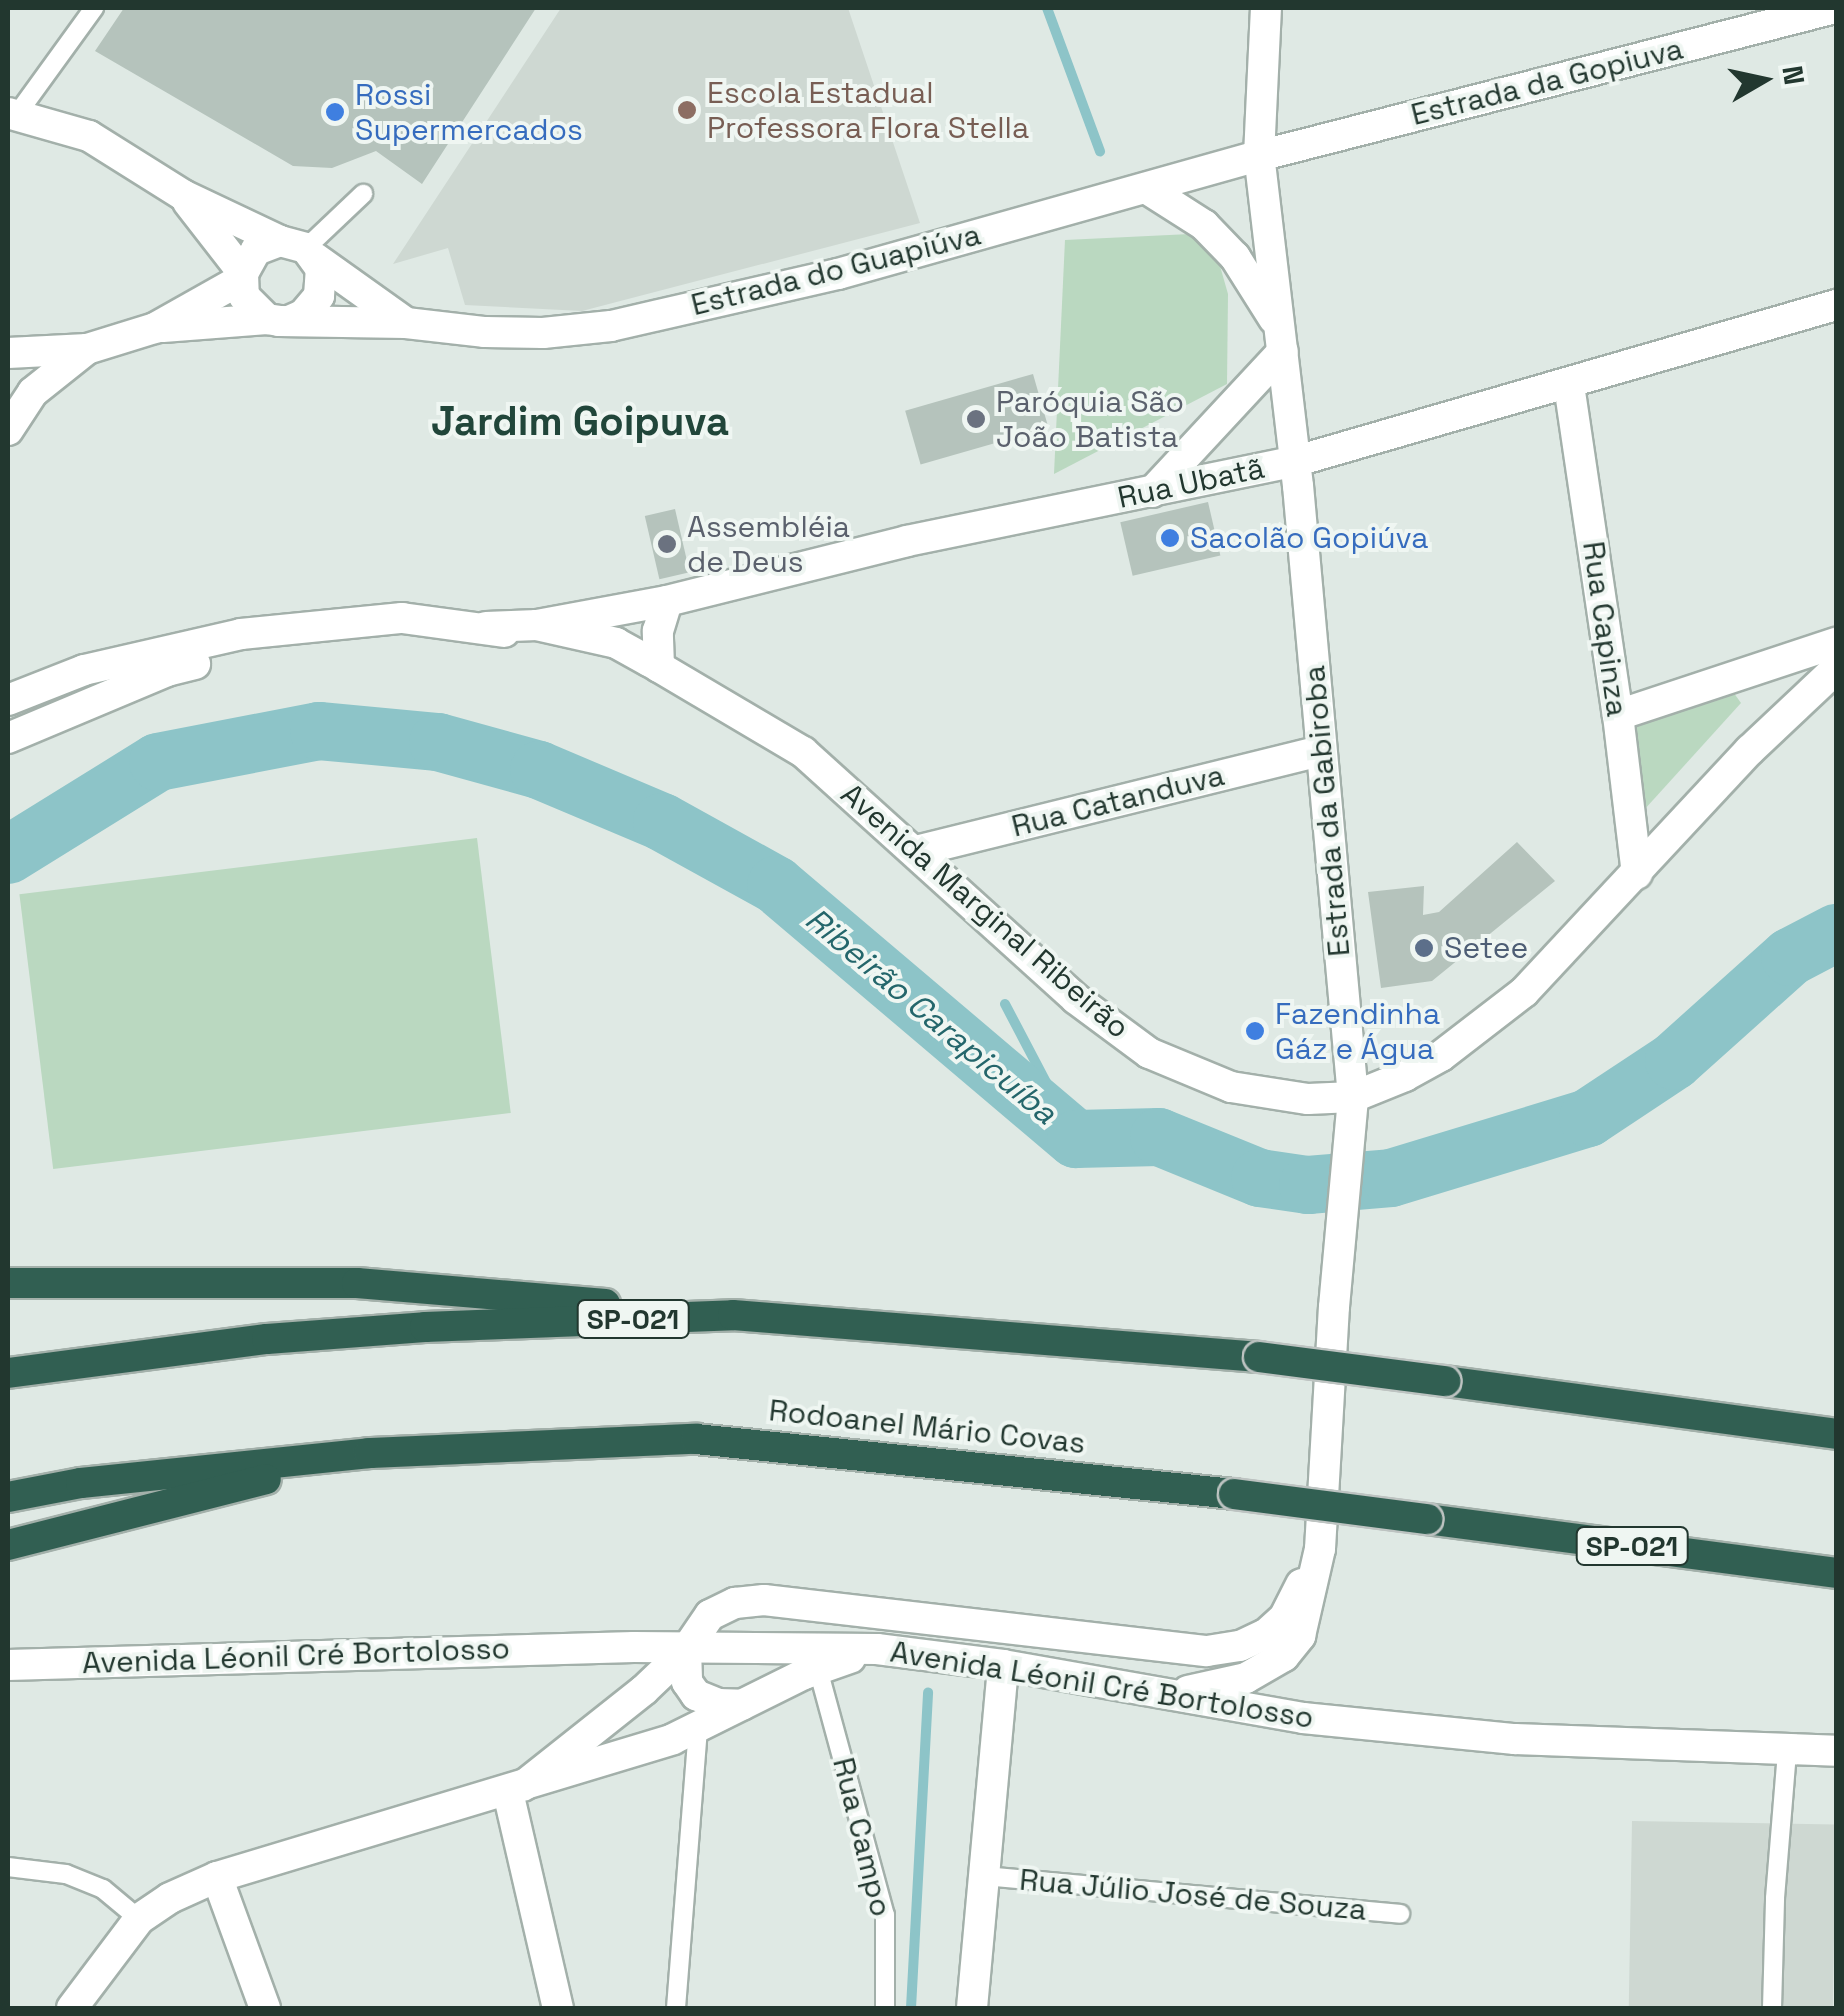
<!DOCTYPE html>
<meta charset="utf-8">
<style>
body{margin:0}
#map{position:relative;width:1844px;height:2016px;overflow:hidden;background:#dfe9e4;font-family:"Space Grotesk",sans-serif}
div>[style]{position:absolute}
.built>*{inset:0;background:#ced8d2;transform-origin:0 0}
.green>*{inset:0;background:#bad8c0;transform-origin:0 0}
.stream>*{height:10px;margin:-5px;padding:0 5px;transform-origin:5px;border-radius:5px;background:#8dc4c8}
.river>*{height:58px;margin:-29px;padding:0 29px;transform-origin:29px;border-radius:29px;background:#8dc4c8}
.building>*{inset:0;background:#b5c3bc;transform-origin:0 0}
.roads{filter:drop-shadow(2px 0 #a3b0aa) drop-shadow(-2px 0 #a3b0aa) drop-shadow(0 2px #a3b0aa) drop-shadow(0 -2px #a3b0aa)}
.service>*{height:18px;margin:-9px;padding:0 9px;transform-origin:9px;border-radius:9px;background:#fff}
.minor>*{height:30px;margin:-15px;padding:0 15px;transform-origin:15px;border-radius:15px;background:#fff}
.tertiary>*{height:30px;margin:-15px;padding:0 15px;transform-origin:15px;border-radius:15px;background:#fff}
.secondary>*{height:30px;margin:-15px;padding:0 15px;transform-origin:15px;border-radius:15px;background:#fff}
.motorway>*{height:30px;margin:-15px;padding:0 15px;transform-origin:15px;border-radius:15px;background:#315f52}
.bridges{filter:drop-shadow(2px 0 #bdc3c1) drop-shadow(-2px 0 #bdc3c1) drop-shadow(0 2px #bdc3c1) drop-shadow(0 -2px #bdc3c1)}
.motorway-bridge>*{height:30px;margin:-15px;padding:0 15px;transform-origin:15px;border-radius:15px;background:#315f52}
.dots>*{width:28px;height:28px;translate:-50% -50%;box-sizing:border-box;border:5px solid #eff6f2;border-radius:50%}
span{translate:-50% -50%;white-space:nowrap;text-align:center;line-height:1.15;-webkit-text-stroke:8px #eff6f2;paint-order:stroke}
.shield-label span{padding:2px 8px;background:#eff6f2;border:2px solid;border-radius:8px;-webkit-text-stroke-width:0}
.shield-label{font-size:28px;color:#22372f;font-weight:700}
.street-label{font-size:30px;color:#22372f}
.education-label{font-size:30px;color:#785e54}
.left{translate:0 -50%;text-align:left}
.shop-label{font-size:30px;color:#366cbe}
.worship-label{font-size:30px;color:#5b616d}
.service-label{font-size:30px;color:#4e5e75}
.water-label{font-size:32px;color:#24666b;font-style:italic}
.district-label{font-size:40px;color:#21463a;font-weight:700}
.frame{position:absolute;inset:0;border:10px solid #22372f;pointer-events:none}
.north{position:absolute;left:1714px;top:30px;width:100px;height:100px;-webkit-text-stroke:8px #eff6f2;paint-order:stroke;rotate:81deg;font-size:28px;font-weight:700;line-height:40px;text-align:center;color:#22372f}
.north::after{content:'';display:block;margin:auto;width:35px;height:45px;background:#22372f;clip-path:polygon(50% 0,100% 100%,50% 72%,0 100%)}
</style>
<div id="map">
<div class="built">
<i style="clip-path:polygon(561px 8px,848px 8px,920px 223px,582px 311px,465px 305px,448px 248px,393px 264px)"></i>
<i style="left:1632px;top:1821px;width:204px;height:188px;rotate:1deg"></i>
</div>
<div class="green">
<i style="clip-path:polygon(1190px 234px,1220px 266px,1228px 294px,1227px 384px,1054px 474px,1065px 240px)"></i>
<i style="clip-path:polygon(1731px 689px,1741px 703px,1644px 810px,1631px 725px)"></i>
<i style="left:477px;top:838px;width:277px;height:461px;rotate:83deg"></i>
</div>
<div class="stream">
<i style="left:1047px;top:8px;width:153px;rotate:69.7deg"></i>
<i style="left:1005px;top:1004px;width:153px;rotate:62.3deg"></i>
<i style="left:911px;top:2008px;width:316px;rotate:-86.9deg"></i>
</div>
<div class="river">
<i style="left:8px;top:855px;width:176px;rotate:-31.8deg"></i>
<i style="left:158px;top:762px;width:164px;rotate:-10.9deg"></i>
<i style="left:319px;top:731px;width:120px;rotate:5.3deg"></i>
<i style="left:438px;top:742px;width:105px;rotate:15.5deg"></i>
<i style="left:539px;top:770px;width:134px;rotate:22.9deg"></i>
<i style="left:662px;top:822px;width:130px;rotate:28.9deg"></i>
<i style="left:776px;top:885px;width:393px;rotate:40.3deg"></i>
<i style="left:1076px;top:1139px;width:83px;rotate:-1.4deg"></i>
<i style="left:1159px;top:1137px;width:109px;rotate:22.1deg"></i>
<i style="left:1260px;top:1178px;width:49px;rotate:8.3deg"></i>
<i style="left:1308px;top:1185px;width:83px;rotate:-4.8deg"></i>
<i style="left:1391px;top:1178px;width:206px;rotate:-16.9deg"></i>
<i style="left:1588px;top:1118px;width:103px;rotate:-33.5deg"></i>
<i style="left:1674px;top:1061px;width:156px;rotate:-41.9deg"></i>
<i style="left:1790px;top:957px;width:52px;rotate:-27.6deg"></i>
</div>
<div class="building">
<i style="clip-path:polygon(124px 8px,536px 8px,422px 184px,376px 151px,332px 168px,293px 166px,95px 51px)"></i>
<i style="left:1033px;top:374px;width:56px;height:133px;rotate:74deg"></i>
<i style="left:1208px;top:502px;width:55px;height:90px;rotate:77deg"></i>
<i style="left:675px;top:509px;width:65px;height:31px;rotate:77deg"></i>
<i style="clip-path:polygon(1517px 842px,1555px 881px,1432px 981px,1381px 988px,1368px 892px,1424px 886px,1423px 915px,1439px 912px)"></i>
</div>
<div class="roads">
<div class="service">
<i style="left:18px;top:113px;width:130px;rotate:-54.1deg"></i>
<i style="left:306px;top:248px;width:79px;rotate:-43.5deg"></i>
<i style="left:818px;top:1669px;width:255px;rotate:74.8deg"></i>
<i style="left:885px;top:1915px;width:93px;rotate:90deg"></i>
<i style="left:8px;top:1867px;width:58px;rotate:6.9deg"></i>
<i style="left:66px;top:1874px;width:40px;rotate:22deg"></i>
<i style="left:103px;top:1889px;width:47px;rotate:39.8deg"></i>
<i style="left:985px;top:1876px;width:417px;rotate:5.2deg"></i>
<i style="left:676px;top:2008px;width:282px;rotate:-85.5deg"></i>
<i style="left:1772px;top:2008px;width:110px;rotate:-88.4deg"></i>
<i style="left:1775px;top:1898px;width:146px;rotate:-85.3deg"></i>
</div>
<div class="minor">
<i style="left:1259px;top:156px;width:595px;rotate:-14.41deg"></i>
<i style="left:1569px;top:385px;width:334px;rotate:81.6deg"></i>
<i style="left:1618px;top:715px;width:160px;rotate:83.2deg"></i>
<i style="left:537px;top:625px;width:132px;rotate:-10.5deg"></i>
<i style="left:667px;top:601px;width:247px;rotate:-14deg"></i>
<i style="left:907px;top:541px;width:394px;rotate:-11.6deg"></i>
<i style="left:1293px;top:462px;width:565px;rotate:-16.13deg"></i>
<i style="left:659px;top:667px;width:36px;rotate:-92deg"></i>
<i style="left:658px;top:631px;width:31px;rotate:-73deg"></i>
<i style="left:1618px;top:715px;width:230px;rotate:-18.3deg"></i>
<i style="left:916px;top:851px;width:416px;rotate:-13.9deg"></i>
<i style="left:508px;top:1792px;width:222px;rotate:77deg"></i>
<i style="left:217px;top:1877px;width:140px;rotate:69.9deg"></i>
<i style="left:972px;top:2008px;width:344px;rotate:-84.8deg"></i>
</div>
<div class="tertiary">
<i style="left:8px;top:113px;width:84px;rotate:15.9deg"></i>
<i style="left:89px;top:136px;width:111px;rotate:32.1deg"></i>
<i style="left:183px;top:195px;width:107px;rotate:25.4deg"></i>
<i style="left:188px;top:202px;width:90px;rotate:52.2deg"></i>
<i style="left:315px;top:258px;width:112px;rotate:35.5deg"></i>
<i style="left:291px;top:320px;width:13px;rotate:-23deg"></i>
<i style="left:303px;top:315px;width:25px;rotate:-50deg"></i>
<i style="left:319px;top:296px;width:27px;rotate:-86deg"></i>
<i style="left:321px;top:269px;width:26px;rotate:-126deg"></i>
<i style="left:306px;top:248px;width:27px;rotate:-165deg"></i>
<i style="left:280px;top:241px;width:26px;rotate:159deg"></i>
<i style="left:256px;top:250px;width:26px;rotate:119deg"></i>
<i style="left:243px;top:273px;width:23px;rotate:88deg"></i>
<i style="left:244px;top:296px;width:33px;rotate:45deg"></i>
<i style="left:267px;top:319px;width:12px;rotate:9deg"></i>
<i style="left:279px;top:321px;width:127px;rotate:0.9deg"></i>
<i style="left:406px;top:323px;width:80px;rotate:6.5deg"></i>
<i style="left:485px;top:332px;width:58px;rotate:1deg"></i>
<i style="left:543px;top:333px;width:68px;rotate:-5.9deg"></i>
<i style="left:611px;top:326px;width:233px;rotate:-12.9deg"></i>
<i style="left:838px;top:274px;width:437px;rotate:-15.7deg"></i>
<i style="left:163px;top:327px;width:104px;rotate:-4.4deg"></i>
<i style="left:8px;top:353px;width:79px;rotate:-2.9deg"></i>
<i style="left:8px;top:430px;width:45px;rotate:-56.7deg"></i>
<i style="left:33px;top:392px;width:69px;rotate:-38.5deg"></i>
<i style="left:87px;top:349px;width:71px;rotate:-17.2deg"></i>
<i style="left:155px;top:328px;width:100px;rotate:-29.4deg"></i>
</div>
<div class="secondary">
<i style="left:1146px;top:188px;width:69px;rotate:32.5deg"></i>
<i style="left:1204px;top:225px;width:45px;rotate:45.9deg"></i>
<i style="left:1235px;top:257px;width:73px;rotate:57.8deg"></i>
<i style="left:1152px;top:492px;width:192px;rotate:-47.1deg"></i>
<i style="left:486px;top:627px;width:51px;rotate:-2.2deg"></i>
<i style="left:537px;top:625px;width:81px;rotate:12.8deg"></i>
<i style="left:616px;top:643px;width:38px;rotate:29deg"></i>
<i style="left:649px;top:661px;width:179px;rotate:30.6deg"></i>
<i style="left:803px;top:752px;width:368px;rotate:42.1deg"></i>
<i style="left:1076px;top:999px;width:91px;rotate:36.5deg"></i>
<i style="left:1149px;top:1053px;width:89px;rotate:22.5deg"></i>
<i style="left:1231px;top:1087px;width:78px;rotate:8.9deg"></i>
<i style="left:1308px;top:1099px;width:45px;rotate:-2.5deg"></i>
<i style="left:1353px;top:1097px;width:56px;rotate:-22deg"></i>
<i style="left:1405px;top:1076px;width:41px;rotate:-29.1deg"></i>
<i style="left:1441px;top:1056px;width:105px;rotate:-37.6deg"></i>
<i style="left:1524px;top:992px;width:331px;rotate:-47deg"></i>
<i style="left:1750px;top:750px;width:118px;rotate:-43.3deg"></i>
<i style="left:8px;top:700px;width:82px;rotate:-21.5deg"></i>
<i style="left:84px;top:670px;width:161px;rotate:-12.9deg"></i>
<i style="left:241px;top:634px;width:162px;rotate:-5.7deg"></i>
<i style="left:402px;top:618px;width:103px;rotate:7.8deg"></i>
<i style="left:8px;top:738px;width:173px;rotate:-22.8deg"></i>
<i style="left:167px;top:671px;width:29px;rotate:-14deg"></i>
<i style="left:686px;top:1650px;width:32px;rotate:88deg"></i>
<i style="left:687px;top:1682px;width:16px;rotate:55deg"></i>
<i style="left:696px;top:1695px;width:24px;rotate:22deg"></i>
<i style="left:718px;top:1704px;width:24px;rotate:2deg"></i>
<i style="left:8px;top:1665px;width:626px;rotate:-1.65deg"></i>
<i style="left:634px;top:1647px;width:243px;rotate:0.5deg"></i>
<i style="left:877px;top:1649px;width:127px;rotate:7.2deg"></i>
<i style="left:1003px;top:1665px;width:305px;rotate:10deg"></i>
<i style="left:1303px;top:1718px;width:213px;rotate:5.7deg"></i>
<i style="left:1515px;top:1739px;width:321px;rotate:2.1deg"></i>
<i style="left:1188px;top:1691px;width:59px;rotate:-12.6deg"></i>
<i style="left:1246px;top:1678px;width:44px;rotate:-30.1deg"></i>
<i style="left:1284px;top:1656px;width:26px;rotate:-51deg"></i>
<i style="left:1300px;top:1636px;width:89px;rotate:-77.1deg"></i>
<i style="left:1320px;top:1549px;width:242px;rotate:-86.7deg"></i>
<i style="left:1334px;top:1307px;width:211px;rotate:-84.8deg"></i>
<i style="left:1353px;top:1097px;width:613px;rotate:-95.14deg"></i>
<i style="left:1298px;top:486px;width:332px;rotate:-96.7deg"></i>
<i style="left:1259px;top:156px;width:148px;rotate:-87.3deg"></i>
<i style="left:523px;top:1786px;width:154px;rotate:-38.4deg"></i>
<i style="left:644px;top:1690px;width:58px;rotate:-43.6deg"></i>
<i style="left:686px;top:1650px;width:42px;rotate:-55.6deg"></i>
<i style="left:710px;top:1615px;width:28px;rotate:-26deg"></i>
<i style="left:735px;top:1603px;width:29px;rotate:-6deg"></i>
<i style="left:764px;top:1600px;width:446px;rotate:6.6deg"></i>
<i style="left:1207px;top:1651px;width:33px;rotate:-9deg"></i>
<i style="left:1240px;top:1646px;width:29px;rotate:-25deg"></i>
<i style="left:1266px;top:1634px;width:24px;rotate:-42deg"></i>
<i style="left:1284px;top:1618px;width:38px;rotate:-63deg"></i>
<i style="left:72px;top:2008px;width:111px;rotate:-53deg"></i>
<i style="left:139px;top:1919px;width:37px;rotate:-34deg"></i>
<i style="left:170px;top:1898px;width:51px;rotate:-24.1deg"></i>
<i style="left:217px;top:1877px;width:476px;rotate:-16.8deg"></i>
<i style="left:673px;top:1739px;width:146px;rotate:-26.4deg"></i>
<i style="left:804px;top:1674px;width:49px;rotate:-19.2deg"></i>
</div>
<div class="motorway">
<i style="left:8px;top:1283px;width:349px"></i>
<i style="left:357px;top:1283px;width:249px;rotate:4.8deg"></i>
<i style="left:8px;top:1373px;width:261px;rotate:-7.5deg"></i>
<i style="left:267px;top:1339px;width:158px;rotate:-4.3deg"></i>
<i style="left:425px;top:1327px;width:308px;rotate:-2.2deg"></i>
<i style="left:733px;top:1315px;width:528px;rotate:4.57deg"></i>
<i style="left:1445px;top:1381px;width:395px;rotate:7.7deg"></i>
<i style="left:8px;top:1497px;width:74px;rotate:-10.9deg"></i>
<i style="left:81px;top:1483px;width:290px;rotate:-5.9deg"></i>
<i style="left:369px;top:1453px;width:327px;rotate:-2.5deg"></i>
<i style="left:696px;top:1439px;width:541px;rotate:5.84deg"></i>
<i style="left:1427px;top:1519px;width:413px;rotate:7.5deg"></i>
<i style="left:8px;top:1545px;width:266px;rotate:-14.3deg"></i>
</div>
</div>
<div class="bridges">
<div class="motorway-bridge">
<i style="left:1259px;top:1357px;width:188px;rotate:7.4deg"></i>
<i style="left:1234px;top:1494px;width:195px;rotate:7.4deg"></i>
</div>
</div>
<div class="dots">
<i style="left:687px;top:110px;background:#8d6e63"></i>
<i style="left:335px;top:112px;background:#3f7fe0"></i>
<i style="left:976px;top:419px;background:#6b7280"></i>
<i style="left:1170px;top:538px;background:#3f7fe0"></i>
<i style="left:667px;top:544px;background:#6b7280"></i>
<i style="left:1424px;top:948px;background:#5c6f8a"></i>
<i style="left:1255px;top:1031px;background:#3f7fe0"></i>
</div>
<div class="shield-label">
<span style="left:633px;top:1319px">SP-021</span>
<span style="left:1632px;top:1546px">SP-021</span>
</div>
<div class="street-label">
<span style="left:1547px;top:82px;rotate:-14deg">Estrada da Gopiuva</span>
<span style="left:836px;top:270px;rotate:-14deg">Estrada do Guapiúva</span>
<span style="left:1191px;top:483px;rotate:-12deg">Rua Ubatã</span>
<span style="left:1605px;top:629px;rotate:82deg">Rua Capinza</span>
<span style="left:1118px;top:801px;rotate:-14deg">Rua Catanduva</span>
<span style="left:1327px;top:811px;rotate:-95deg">Estrada da Gabiroba</span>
<span style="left:985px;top:911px;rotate:41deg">Avenida Marginal Ribeirão</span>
<span style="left:927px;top:1427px;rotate:6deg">Rodoanel Mário Covas</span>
<span style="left:296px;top:1656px;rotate:-2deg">Avenida Léonil Cré Bortolosso</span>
<span style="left:1102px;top:1685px;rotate:9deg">Avenida Léonil Cré Bortolosso</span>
<span style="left:862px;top:1837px;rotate:76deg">Rua Campo</span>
<span style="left:1193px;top:1895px;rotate:5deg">Rua Júlio José de Souza</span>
</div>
<div class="education-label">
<span class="left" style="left:707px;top:110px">Escola Estadual<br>Professora Flora Stella</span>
</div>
<div class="shop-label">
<span class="left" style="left:355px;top:112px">Rossi<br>Supermercados</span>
<span class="left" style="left:1190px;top:538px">Sacolão Gopiúva</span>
<span class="left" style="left:1275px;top:1031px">Fazendinha<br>Gáz e Água</span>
</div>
<div class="worship-label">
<span class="left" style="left:996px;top:419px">Paróquia São<br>João Batista</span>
<span class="left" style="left:687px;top:544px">Assembléia<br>de Deus</span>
</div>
<div class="service-label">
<span class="left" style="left:1444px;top:948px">Setee</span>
</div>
<div class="water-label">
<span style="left:931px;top:1016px;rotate:40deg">Ribeirão Carapicuíba</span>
</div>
<div class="district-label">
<span style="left:580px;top:422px">Jardim Goipuva</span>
</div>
<div class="frame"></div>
<div class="north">N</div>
</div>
